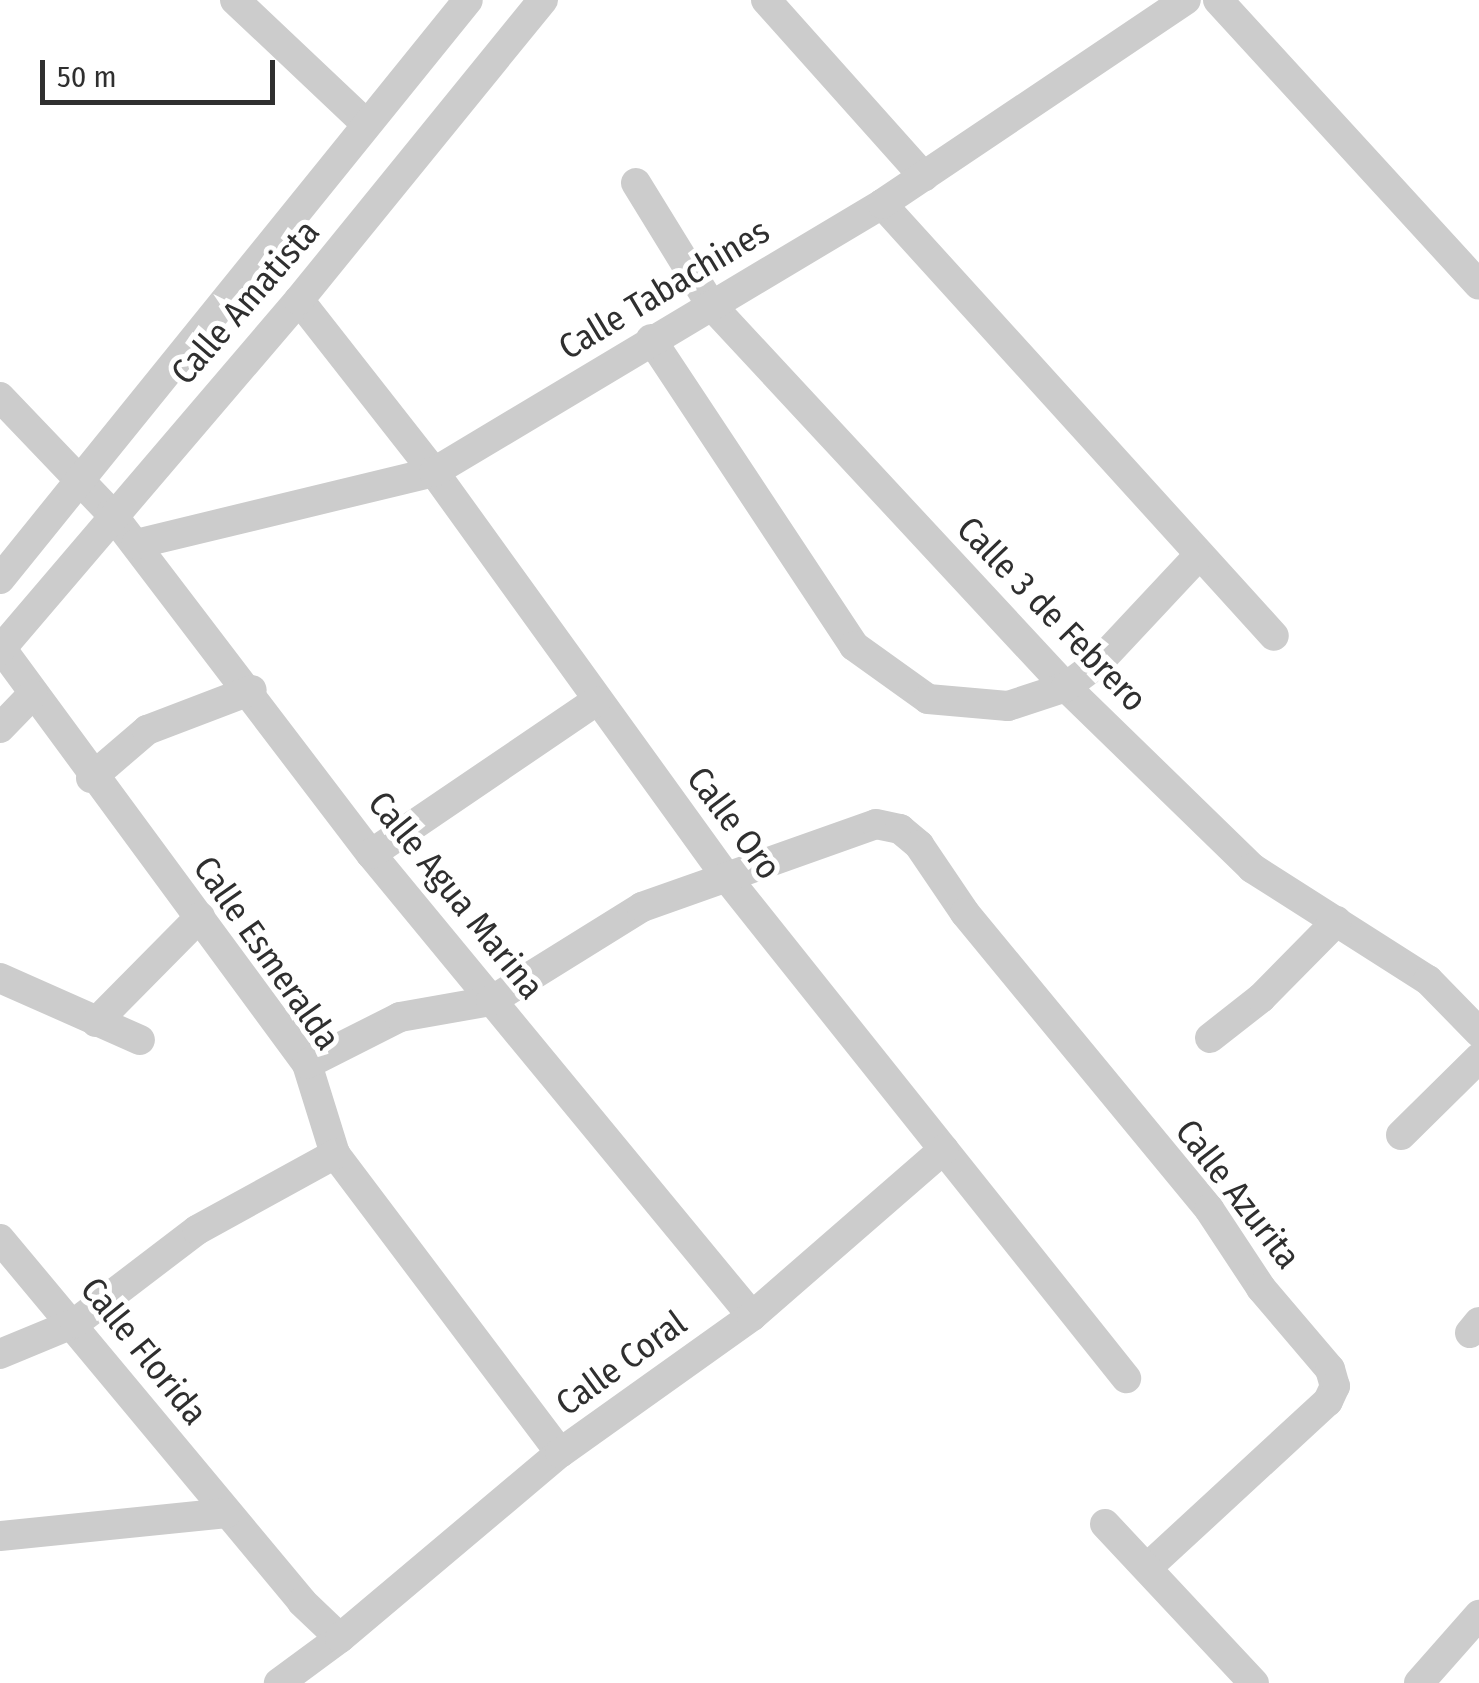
<!DOCTYPE html>
<style>
body{margin:0}
#map{position:relative;width:1479px;height:1683px;overflow:hidden;background:#fff;font-family:"Fira Sans Condensed",sans-serif}
div>[style]{position:absolute}
.minor>*{height:30px;margin:-15px;padding:0 15px;transform-origin:15px;border-radius:15px;background:#ccc}
span{translate:-50% -50%;white-space:nowrap;text-align:center;line-height:1.15;-webkit-text-stroke:10px #fff;paint-order:stroke}
.street-label{font-size:35px;color:#2f2f2f}
.scale{position:absolute;left:40px;top:60px;width:235px;height:45px;box-sizing:border-box;border:5px solid #2f2f2f;border-top:0;padding-left:12px;font-size:30px;line-height:35px;white-space:nowrap;color:#2f2f2f;-webkit-text-stroke:8px #fff;paint-order:stroke}
</style>
<div id="map">
<div class="minor">
<i style="left:235px;top:0;width:180px;rotate:43.4deg"></i>
<i style="left:766px;top:0;width:237px;rotate:48.2deg"></i>
<i style="left:1218px;top:0;width:386px;rotate:47.5deg"></i>
<i style="left:636px;top:183px;width:143px;rotate:58.4deg"></i>
<i style="left:711px;top:305px;width:521px;rotate:47.1deg"></i>
<i style="left:1066px;top:687px;width:260px;rotate:44.2deg"></i>
<i style="left:1252px;top:868px;width:209px;rotate:32.5deg"></i>
<i style="left:1428px;top:980px;width:73px;rotate:45.6deg"></i>
<i style="left:882px;top:204px;width:583px;rotate:47.78deg"></i>
<i style="left:299px;top:300px;width:219px;rotate:51.9deg"></i>
<i style="left:434px;top:472px;width:501px;rotate:54.18deg"></i>
<i style="left:727px;top:878px;width:640px;rotate:51.41deg"></i>
<i style="left:651px;top:339px;width:368px;rotate:56.5deg"></i>
<i style="left:854px;top:646px;width:91px;rotate:35.6deg"></i>
<i style="left:928px;top:699px;width:80px;rotate:5deg"></i>
<i style="left:1008px;top:706px;width:61px;rotate:-18.1deg"></i>
<i style="left:1066px;top:687px;width:40px;rotate:-37deg"></i>
<i style="left:1098px;top:663px;width:146px;rotate:-46.9deg"></i>
<i style="left:0;top:397px;width:161px;rotate:46.3deg"></i>
<i style="left:111px;top:513px;width:429px;rotate:52.7deg"></i>
<i style="left:371px;top:854px;width:599px;rotate:50.49deg"></i>
<i style="left:136px;top:544px;width:307px;rotate:-13.6deg"></i>
<i style="left:434px;top:472px;width:522px;rotate:-30.89deg"></i>
<i style="left:882px;top:204px;width:366px;rotate:-33.9deg"></i>
<i style="left:0;top:579px;width:744px;rotate:-51.05deg"></i>
<i style="left:1px;top:648px;width:516px;rotate:53.66deg"></i>
<i style="left:307px;top:1064px;width:94px;rotate:72.7deg"></i>
<i style="left:335px;top:1154px;width:374px;rotate:53deg"></i>
<i style="left:0;top:650px;width:460px;rotate:-49.5deg"></i>
<i style="left:299px;top:300px;width:387px;rotate:-50.9deg"></i>
<i style="left:0;top:728px;width:47px;rotate:-45.9deg"></i>
<i style="left:91px;top:778px;width:74px;rotate:-40.6deg"></i>
<i style="left:147px;top:730px;width:112px;rotate:-20.9deg"></i>
<i style="left:371px;top:854px;width:272px;rotate:-34.2deg"></i>
<i style="left:0;top:978px;width:153px;rotate:23.9deg"></i>
<i style="left:96px;top:1022px;width:148px;rotate:-45.3deg"></i>
<i style="left:1210px;top:1038px;width:65px;rotate:-38.1deg"></i>
<i style="left:1261px;top:998px;width:108px;rotate:-45.4deg"></i>
<i style="left:307px;top:1064px;width:104px;rotate:-26.8deg"></i>
<i style="left:400px;top:1017px;width:92px;rotate:-10deg"></i>
<i style="left:491px;top:1001px;width:178px;rotate:-31.9deg"></i>
<i style="left:642px;top:907px;width:248px;rotate:-19.5deg"></i>
<i style="left:876px;top:824px;width:25px;rotate:12deg"></i>
<i style="left:900px;top:829px;width:25px;rotate:40deg"></i>
<i style="left:919px;top:845px;width:82px;rotate:55.9deg"></i>
<i style="left:965px;top:913px;width:384px;rotate:50.5deg"></i>
<i style="left:1209px;top:1209px;width:95px;rotate:56.6deg"></i>
<i style="left:1261px;top:1288px;width:106px;rotate:49.6deg"></i>
<i style="left:1330px;top:1369px;width:18px;rotate:74deg"></i>
<i style="left:1335px;top:1386px;width:17px;rotate:115deg"></i>
<i style="left:1328px;top:1401px;width:243px;rotate:137.3deg"></i>
<i style="left:1401px;top:1135px;width:110px;rotate:-44.6deg"></i>
<i style="left:0;top:1239px;width:472px;rotate:50.2deg"></i>
<i style="left:302px;top:1602px;width:52px;rotate:43.5deg"></i>
<i style="left:340px;top:1638px;width:76px;rotate:143.6deg"></i>
<i style="left:1470px;top:1333px;width:14px;rotate:-51deg"></i>
<i style="left:0;top:1354px;width:81px;rotate:-22.5deg"></i>
<i style="left:75px;top:1323px;width:153px;rotate:-37.3deg"></i>
<i style="left:197px;top:1230px;width:158px;rotate:-28.8deg"></i>
<i style="left:1105px;top:1524px;width:218px;rotate:46.9deg"></i>
<i style="left:0;top:1536px;width:228px;rotate:-5.8deg"></i>
<i style="left:340px;top:1638px;width:287px;rotate:-40.1deg"></i>
<i style="left:560px;top:1453px;width:236px;rotate:-35.5deg"></i>
<i style="left:752px;top:1316px;width:254px;rotate:-41deg"></i>
<i style="left:1419px;top:1683px;width:91px;rotate:-48.6deg"></i>
</div>
<div class="street-label">
<span style="left:664px;top:289px;rotate:-31deg">Calle Tabachines</span>
<span style="left:245px;top:302px;rotate:-49deg">Calle Amatista</span>
<span style="left:1052px;top:614px;rotate:46deg">Calle 3 de Febrero</span>
<span style="left:734px;top:823px;rotate:53deg">Calle Oro</span>
<span style="left:456px;top:895px;rotate:51deg">Calle Agua Marina</span>
<span style="left:267px;top:953px;rotate:55deg">Calle Esmeralda</span>
<span style="left:1238px;top:1194px;rotate:52deg">Calle Azurita</span>
<span style="left:144px;top:1351px;rotate:51deg">Calle Florida</span>
<span style="left:621px;top:1363px;rotate:-36deg">Calle Coral</span>
</div>
<div class="scale">50 m</div>
</div>
